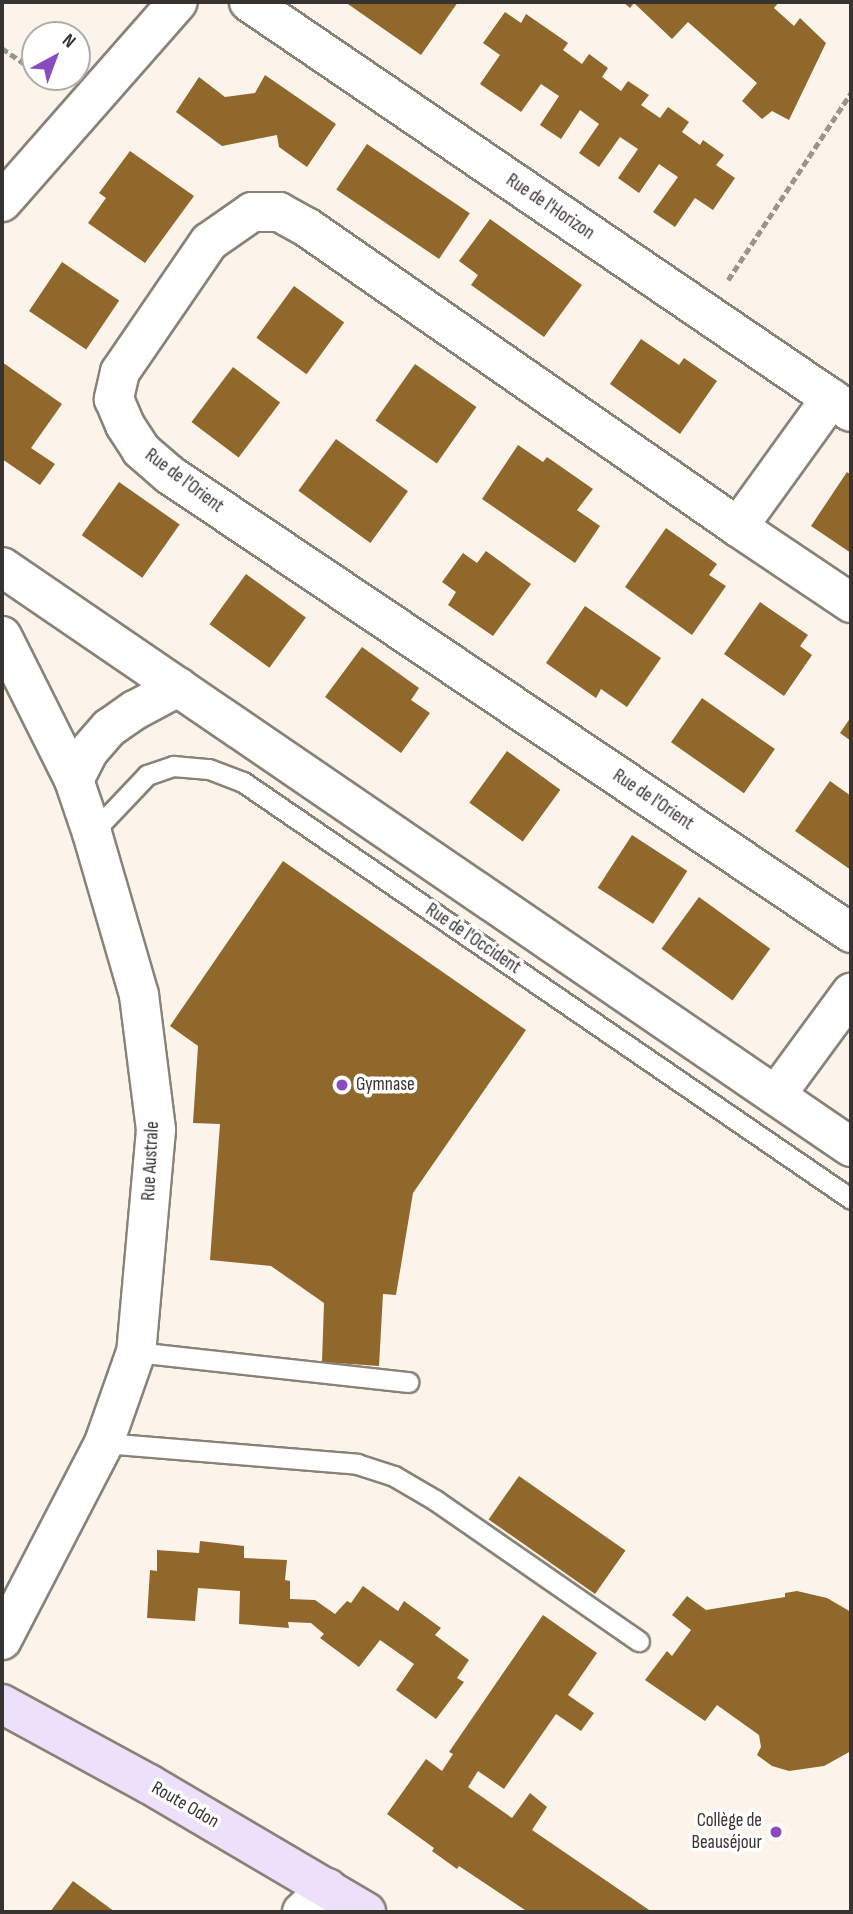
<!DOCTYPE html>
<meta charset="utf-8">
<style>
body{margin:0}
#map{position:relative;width:853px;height:1914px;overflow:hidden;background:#fcf4ea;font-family:"Sofia Sans Condensed",sans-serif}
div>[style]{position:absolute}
.building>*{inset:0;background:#91682c;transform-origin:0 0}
.path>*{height:4.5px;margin-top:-2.25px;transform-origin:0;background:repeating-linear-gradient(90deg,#9a948e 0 7px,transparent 0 10.5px)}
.roads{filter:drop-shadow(2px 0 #898279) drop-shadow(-2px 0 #898279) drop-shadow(0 2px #898279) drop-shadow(0 -2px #898279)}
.lane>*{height:19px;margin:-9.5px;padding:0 9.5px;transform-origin:9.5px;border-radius:9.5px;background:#fff}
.street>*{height:38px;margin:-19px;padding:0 19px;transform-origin:19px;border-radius:19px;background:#fff}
.secondary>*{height:38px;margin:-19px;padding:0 19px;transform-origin:19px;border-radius:19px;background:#ede0fa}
.dots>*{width:19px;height:19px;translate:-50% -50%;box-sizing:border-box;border:4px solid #fff;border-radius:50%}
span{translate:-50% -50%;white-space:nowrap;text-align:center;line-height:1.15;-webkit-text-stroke:7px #fff;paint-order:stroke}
.street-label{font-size:19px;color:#373330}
.poi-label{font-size:19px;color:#373330}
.left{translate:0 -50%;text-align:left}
.right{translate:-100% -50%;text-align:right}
.frame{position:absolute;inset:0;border:4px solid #373330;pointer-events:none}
.north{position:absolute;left:21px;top:21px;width:70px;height:70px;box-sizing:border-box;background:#fff;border:2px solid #afadac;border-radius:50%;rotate:41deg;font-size:19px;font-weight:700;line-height:28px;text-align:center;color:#373330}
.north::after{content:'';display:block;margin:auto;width:24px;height:32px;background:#8b4bc0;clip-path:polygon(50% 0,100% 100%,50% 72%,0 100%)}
</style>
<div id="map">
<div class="building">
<i style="clip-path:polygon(345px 2px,458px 2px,421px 55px)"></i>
<i style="clip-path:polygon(623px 2px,779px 2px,774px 8px,794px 26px,800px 18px,826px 43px,789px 120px,772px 111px,762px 119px,742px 101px,757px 83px,688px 22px,672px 39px,634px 3px,630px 8px)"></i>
<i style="clip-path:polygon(505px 12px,521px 23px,526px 14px,568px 43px,563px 50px,582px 64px,589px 54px,608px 68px,602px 77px,621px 91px,628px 81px,649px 95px,641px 105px,660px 118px,668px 107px,689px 122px,682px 132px,700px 145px,703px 140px,724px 155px,716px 165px,735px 178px,713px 210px,695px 198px,675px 227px,653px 212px,678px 177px,659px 164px,639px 193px,618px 178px,638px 149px,620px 137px,599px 167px,579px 153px,599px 124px,580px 110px,561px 139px,540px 125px,559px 96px,541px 84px,521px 112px,480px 84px,500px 55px,483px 43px)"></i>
<i style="clip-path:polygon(265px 75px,336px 124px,307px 167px,279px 147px,277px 135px,222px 146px,176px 112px,199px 77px,225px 97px,255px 93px)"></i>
<i style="left:367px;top:144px;width:124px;height:55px;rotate:34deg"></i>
<i style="clip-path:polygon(130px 151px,194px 196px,145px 263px,88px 223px,106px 198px,99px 193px)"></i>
<i style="clip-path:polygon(490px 219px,582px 285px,544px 337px,471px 285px,478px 275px,459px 261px)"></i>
<i style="left:62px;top:262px;width:69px;height:59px;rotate:34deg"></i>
<i style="left:294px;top:286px;width:62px;height:64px;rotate:36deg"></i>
<i style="clip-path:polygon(641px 339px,679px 365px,684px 358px,717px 381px,680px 434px,610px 384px)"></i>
<i style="clip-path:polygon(2px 362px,62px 404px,31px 448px,55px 464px,40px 485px,2px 459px)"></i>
<i style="left:415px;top:364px;width:75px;height:69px;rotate:35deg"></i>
<i style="left:233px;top:367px;width:59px;height:69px;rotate:37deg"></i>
<i style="left:336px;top:439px;width:89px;height:64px;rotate:36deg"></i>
<i style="clip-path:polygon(518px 445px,543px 462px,547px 457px,593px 489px,577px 510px,600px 526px,575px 563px,482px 499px)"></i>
<i style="clip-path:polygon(847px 472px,851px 475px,851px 553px,811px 526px)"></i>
<i style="left:119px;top:482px;width:74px;height:65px;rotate:35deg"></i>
<i style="clip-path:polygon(666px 528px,717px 564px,709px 575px,726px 586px,692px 635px,625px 587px)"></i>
<i style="clip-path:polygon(486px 551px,531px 584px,493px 636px,448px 605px,456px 592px,442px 582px,463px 553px,477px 563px)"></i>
<i style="left:246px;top:574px;width:74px;height:62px;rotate:36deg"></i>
<i style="clip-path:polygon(760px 602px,808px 635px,800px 646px,812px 655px,784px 696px,724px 654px)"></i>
<i style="clip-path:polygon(585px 606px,661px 658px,627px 707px,601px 689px,596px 698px,546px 663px)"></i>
<i style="clip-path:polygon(362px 647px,419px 688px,411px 700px,430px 713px,401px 753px,325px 697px)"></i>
<i style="left:702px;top:698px;width:89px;height:54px;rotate:35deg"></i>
<i style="clip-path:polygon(851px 717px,851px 741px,840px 733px)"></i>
<i style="left:507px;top:751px;width:66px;height:64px;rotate:36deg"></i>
<i style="clip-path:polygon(830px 781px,851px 796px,851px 870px,795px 831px)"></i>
<i style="left:632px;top:835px;width:66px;height:63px;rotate:33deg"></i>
<i style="clip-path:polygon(283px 861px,526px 1030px,413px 1193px,396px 1295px,383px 1294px,379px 1366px,322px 1362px,324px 1303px,271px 1266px,210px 1260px,220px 1124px,193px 1123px,198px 1046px,170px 1026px)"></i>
<i style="left:699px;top:897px;width:88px;height:64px;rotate:36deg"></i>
<i style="left:519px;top:1476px;width:130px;height:53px;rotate:35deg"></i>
<i style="clip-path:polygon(200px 1541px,244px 1546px,244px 1558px,287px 1560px,285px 1580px,290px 1581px,290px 1599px,315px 1600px,335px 1614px,347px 1601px,351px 1603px,363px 1586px,398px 1611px,404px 1601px,441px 1628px,435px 1635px,469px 1660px,457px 1678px,464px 1682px,436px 1719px,396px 1690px,414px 1664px,380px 1640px,359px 1667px,320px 1638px,324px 1634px,311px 1623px,288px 1622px,289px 1628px,239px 1624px,240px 1591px,198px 1588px,195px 1621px,147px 1618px,150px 1570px,157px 1571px,157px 1550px,199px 1553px)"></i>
<i style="clip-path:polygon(797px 1591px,827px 1598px,851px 1612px,851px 1751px,824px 1766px,789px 1771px,772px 1766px,757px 1755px,761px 1747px,759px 1735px,717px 1705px,705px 1721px,645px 1680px,667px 1651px,672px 1656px,691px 1630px,672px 1615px,687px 1596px,706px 1610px,785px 1597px,785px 1593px)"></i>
<i style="clip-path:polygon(543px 1615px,597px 1653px,568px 1695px,594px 1713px,581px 1731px,556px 1714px,504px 1789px,478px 1771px,468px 1787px,512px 1818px,530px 1793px,547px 1807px,532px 1830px,652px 1912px,528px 1912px,459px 1866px,457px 1869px,432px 1851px,434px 1848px,387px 1814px,426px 1759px,442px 1771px,453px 1754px,449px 1752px)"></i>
<i style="clip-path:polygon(73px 1881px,115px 1912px,50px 1912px)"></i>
</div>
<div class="path">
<i style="left:2px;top:48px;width:40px;rotate:34.9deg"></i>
<i style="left:44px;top:77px;width:12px;rotate:35deg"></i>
<i style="left:728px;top:280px;width:224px;rotate:-56.7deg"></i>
</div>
<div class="roads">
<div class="lane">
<i style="left:92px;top:833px;width:80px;rotate:-46.5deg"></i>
<i style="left:147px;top:775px;width:28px;rotate:-19deg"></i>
<i style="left:173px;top:766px;width:36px;rotate:5deg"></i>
<i style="left:209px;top:769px;width:36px;rotate:21deg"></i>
<i style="left:243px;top:782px;width:737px;rotate:34.44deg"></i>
<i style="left:136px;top:1352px;width:274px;rotate:6.3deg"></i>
<i style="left:104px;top:1443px;width:254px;rotate:4.7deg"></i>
<i style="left:357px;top:1464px;width:39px;rotate:18deg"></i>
<i style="left:394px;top:1476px;width:48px;rotate:30.3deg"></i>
<i style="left:435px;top:1500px;width:248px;rotate:34.7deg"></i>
</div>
<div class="street">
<i style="left:249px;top:2px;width:728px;rotate:34.26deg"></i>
<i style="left:2px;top:202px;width:266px;rotate:-48.7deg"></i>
<i style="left:738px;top:527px;width:159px;rotate:-54.2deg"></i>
<i style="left:2px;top:567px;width:1028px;rotate:34.34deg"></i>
<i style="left:851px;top:603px;width:136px;rotate:-146.1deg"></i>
<i style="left:738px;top:527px;width:524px;rotate:-145.19deg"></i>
<i style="left:308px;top:228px;width:33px;rotate:-151deg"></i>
<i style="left:279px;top:212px;width:27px;rotate:180deg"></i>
<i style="left:252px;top:212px;width:52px;rotate:145.1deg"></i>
<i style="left:209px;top:242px;width:158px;rotate:124.4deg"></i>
<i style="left:120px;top:372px;width:28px;rotate:103deg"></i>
<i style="left:114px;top:399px;width:28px;rotate:67deg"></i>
<i style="left:125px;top:425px;width:30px;rotate:57deg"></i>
<i style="left:141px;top:450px;width:38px;rotate:41deg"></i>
<i style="left:170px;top:475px;width:821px;rotate:33.92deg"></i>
<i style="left:2px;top:636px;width:161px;rotate:63.4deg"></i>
<i style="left:74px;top:780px;width:56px;rotate:71.2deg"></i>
<i style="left:92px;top:833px;width:169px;rotate:73.8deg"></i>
<i style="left:139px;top:995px;width:136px;rotate:82.8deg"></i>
<i style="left:156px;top:1130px;width:223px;rotate:95.1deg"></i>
<i style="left:136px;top:1352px;width:96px;rotate:109.4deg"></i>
<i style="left:104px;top:1443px;width:222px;rotate:117.4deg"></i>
<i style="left:74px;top:780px;width:31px;rotate:-63deg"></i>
<i style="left:88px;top:752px;width:32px;rotate:-49deg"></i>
<i style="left:109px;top:728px;width:32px;rotate:-35deg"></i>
<i style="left:135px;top:710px;width:49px;rotate:-28.1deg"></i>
<i style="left:776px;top:1095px;width:127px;rotate:-53.7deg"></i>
<i style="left:302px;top:1912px;width:35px;rotate:-43deg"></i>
</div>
<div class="secondary">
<i style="left:2px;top:1704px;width:167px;rotate:28.6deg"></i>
<i style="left:149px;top:1784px;width:252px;rotate:30.5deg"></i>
</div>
</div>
<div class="dots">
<i style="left:342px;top:1085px;background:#8b4bc0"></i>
<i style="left:776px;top:1832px;background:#8b4bc0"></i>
</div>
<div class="street-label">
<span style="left:550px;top:207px;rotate:34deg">Rue de l'Horizon</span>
<span style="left:184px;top:481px;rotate:37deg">Rue de l'Orient</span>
<span style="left:653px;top:800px;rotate:34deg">Rue de l'Orient</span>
<span style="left:473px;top:939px;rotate:34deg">Rue de l'Occident</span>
<span style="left:151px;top:1161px;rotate:-87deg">Rue Australe</span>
<span style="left:185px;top:1805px;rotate:30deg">Route Odon</span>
</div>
<div class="poi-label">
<span class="left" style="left:356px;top:1085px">Gymnase</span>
<span class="right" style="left:762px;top:1832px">Collège de<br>Beauséjour</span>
</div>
<div class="frame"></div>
<div class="north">N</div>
</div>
